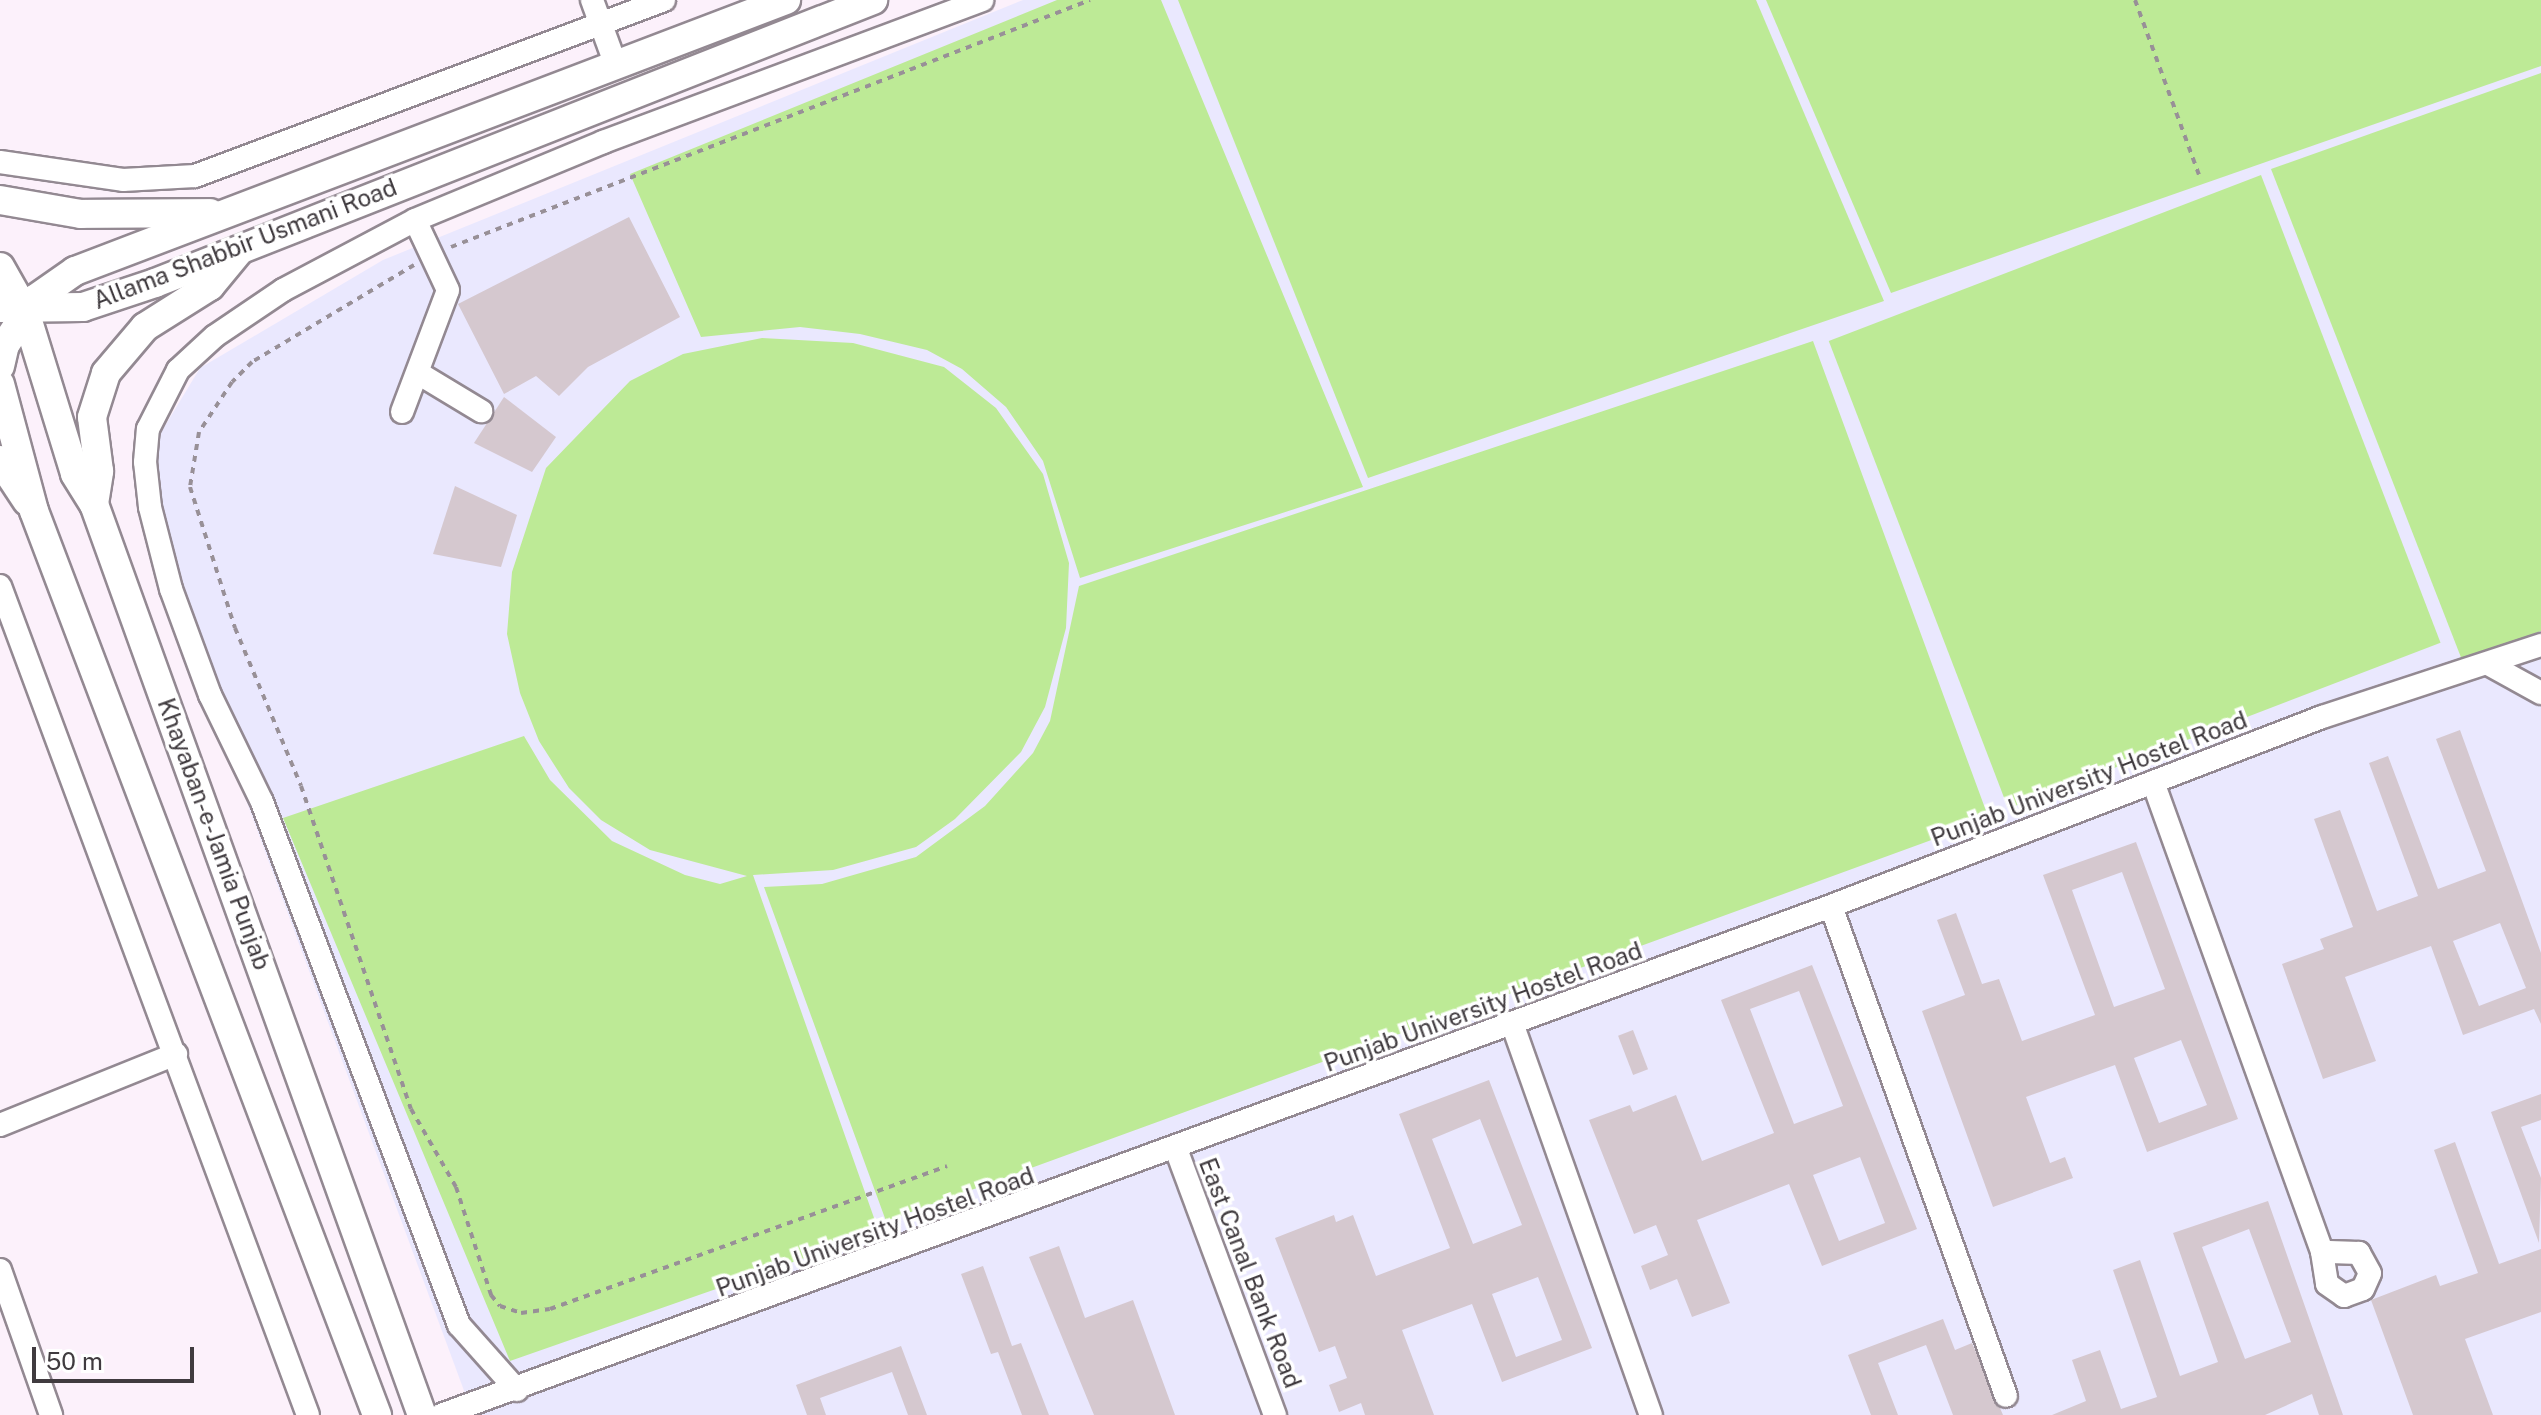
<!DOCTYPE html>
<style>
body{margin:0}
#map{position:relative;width:2541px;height:1415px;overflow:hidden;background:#fcf1fb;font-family:"Public Sans",sans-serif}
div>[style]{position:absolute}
.education>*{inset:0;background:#eae8fe}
.green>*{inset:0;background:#bdea96;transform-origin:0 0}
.building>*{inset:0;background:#d5c8cf;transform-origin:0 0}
.path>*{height:4px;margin-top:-2px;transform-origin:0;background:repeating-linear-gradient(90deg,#989097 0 6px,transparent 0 12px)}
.roads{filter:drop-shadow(2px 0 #938992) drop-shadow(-2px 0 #938992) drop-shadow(0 2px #938992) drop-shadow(0 -2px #938992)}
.minor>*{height:22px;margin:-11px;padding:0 11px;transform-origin:11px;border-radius:11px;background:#fff}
.major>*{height:28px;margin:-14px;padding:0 14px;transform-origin:14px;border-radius:14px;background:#fff}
span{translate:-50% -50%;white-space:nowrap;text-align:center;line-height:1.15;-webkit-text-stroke:7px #fff;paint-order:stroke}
.street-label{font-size:24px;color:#403b3f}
.scale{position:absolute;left:32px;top:1347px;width:162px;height:36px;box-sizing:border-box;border:4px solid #403b3f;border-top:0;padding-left:10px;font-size:24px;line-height:28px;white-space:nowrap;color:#403b3f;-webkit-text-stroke:6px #fff;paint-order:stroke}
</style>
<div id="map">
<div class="education">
<i style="clip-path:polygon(1023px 0,2541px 0,2541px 1415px,473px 1415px,139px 510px,154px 444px,200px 368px,383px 260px)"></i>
</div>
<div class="green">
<i style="clip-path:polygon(1057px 0,1161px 0,1363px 487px,1080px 578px,1043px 461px,1006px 407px,962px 369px,927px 350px,860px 334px,800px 327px,701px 337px,630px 174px)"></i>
<i style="clip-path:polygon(1178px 0,1756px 0,1884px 301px,1368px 478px)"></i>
<i style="clip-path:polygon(1766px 0,2541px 0,2541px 66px,1891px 293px)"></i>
<i style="clip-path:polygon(2541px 73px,2541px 631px,2462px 660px,2271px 169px)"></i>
<i style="left:2261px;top:175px;width:501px;height:463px;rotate:69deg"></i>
<i style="clip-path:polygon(762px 338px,853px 343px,944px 367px,996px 408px,1043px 474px,1069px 563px,1066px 628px,1045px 707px,1021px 752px,955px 819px,916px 847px,833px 870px,753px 875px,879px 1232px,510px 1361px,283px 818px,524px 736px,550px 780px,612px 841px,685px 875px,720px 884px,747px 876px,650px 850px,601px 820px,569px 788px,539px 741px,520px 693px,507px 634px,512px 572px,546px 468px,630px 381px,683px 354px)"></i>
<i style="clip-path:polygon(1813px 341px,1989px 819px,886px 1221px,764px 887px,822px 884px,916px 857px,985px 806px,1033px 753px,1050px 721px,1079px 586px)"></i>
</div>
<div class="building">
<i style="clip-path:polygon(629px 217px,680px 317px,588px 367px,559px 396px,536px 376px,504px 394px,458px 304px)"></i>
<i style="clip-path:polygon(504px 397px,556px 437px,532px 472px,474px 443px)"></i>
<i style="clip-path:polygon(455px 486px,517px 515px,501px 567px,433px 554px)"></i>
<i style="clip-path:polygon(evenodd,2460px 730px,2541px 953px,2541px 1024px,2534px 1009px,2463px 1035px,2431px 946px,2345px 977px,2376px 1061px,2323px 1079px,2282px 964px,2324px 949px,2320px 939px,2353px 927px,2314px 819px,2340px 810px,2377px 911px,2418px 896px,2369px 763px,2388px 756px,2438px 889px,2486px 871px,2436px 739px,2460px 730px,2500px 923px,2526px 988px,2479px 1006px,2453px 941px,2500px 923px)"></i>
<i style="clip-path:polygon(evenodd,2136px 842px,2238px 1119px,2147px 1152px,2115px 1065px,2026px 1097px,2050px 1163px,2065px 1157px,2073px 1178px,1993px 1207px,1922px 1011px,1965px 995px,1937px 920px,1956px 913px,1982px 984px,1999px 979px,2022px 1041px,2095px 1015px,2043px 875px,2136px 842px,2122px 872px,2165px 989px,2114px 1007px,2072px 890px,2122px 872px,2136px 842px,2181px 1040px,2207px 1105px,2159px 1123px,2134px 1058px,2181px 1040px)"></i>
<i style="clip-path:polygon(evenodd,1812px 965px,1917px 1229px,1822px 1266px,1789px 1184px,1697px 1220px,1730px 1303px,1692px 1317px,1677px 1279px,1650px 1290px,1641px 1266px,1668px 1255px,1656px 1225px,1634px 1234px,1589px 1120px,1630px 1105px,1633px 1112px,1676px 1095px,1702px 1161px,1774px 1133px,1721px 1000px,1812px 965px,1799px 991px,1843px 1106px,1794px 1124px,1750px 1009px,1799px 991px,1812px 965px,1860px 1157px,1885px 1223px,1839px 1241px,1813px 1175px,1860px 1157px)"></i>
<i style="left:1633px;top:1030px;width:42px;height:16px;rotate:69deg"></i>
<i style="clip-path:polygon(evenodd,1489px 1080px,1592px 1348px,1502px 1382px,1472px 1304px,1402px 1330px,1434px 1415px,1365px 1415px,1361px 1403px,1339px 1412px,1329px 1385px,1347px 1378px,1335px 1346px,1319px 1352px,1275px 1238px,1334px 1215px,1336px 1222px,1353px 1215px,1376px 1276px,1450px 1248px,1399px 1114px,1489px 1080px,1480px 1119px,1522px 1225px,1473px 1244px,1432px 1139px,1480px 1119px,1489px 1080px,1538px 1277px,1562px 1340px,1516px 1357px,1492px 1294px,1538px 1277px)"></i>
<i style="clip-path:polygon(2541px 1094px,2541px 1120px,2521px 1127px,2541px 1178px,2539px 1243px,2491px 1112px)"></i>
<i style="clip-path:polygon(2455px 1142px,2499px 1264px,2541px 1249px,2541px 1312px,2465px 1339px,2493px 1415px,2413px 1415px,2371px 1300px,2436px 1275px,2440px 1286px,2478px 1273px,2434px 1150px)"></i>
<i style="clip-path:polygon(evenodd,2268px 1201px,2343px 1415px,2319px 1415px,2312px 1394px,2265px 1415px,2052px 1415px,2086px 1401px,2072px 1360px,2100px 1350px,2121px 1409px,2157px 1397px,2113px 1270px,2140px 1260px,2180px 1376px,2218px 1362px,2173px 1233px,2268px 1201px,2249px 1229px,2291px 1342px,2245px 1359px,2202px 1247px,2249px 1229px)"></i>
<i style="clip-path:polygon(1059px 1246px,1085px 1318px,1133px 1300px,1175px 1415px,1094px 1415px,1029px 1257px)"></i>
<i style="clip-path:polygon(983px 1266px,1012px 1346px,1021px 1343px,1049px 1415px,1022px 1415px,998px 1352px,991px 1354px,961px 1274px)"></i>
<i style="clip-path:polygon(1943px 1319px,1955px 1350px,1972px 1343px,2003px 1415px,1953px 1415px,1926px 1345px,1878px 1363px,1898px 1415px,1871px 1415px,1848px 1355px)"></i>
<i style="clip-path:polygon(901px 1346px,927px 1415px,908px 1415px,892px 1372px,820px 1398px,826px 1415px,807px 1415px,796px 1385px)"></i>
</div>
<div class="path">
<i style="left:2135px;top:0;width:186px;rotate:69.9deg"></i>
<i style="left:451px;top:247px;width:685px;rotate:-21.13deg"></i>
<i style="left:414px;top:265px;width:189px;rotate:149.1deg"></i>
<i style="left:252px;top:362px;width:28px;rotate:135deg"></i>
<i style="left:232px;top:382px;width:60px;rotate:123.4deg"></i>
<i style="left:199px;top:432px;width:56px;rotate:99.3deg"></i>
<i style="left:190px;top:487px;width:148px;rotate:72.3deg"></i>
<i style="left:235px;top:628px;width:171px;rotate:67.3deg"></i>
<i style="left:301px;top:786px;width:341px;rotate:71.2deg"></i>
<i style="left:411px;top:1109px;width:90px;rotate:60deg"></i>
<i style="left:456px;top:1187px;width:114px;rotate:72deg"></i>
<i style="left:491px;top:1295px;width:14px;rotate:51deg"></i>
<i style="left:500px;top:1306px;width:22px;rotate:18deg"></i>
<i style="left:521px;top:1313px;width:29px;rotate:-8deg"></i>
<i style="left:550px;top:1309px;width:422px;rotate:-19.8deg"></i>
</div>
<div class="roads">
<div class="minor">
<i style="left:592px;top:0;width:67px;rotate:69.9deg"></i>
<i style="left:0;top:162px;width:124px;rotate:8.3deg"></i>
<i style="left:123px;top:180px;width:72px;rotate:-3.2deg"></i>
<i style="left:195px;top:176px;width:501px;rotate:-20.57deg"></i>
<i style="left:418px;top:373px;width:74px;rotate:31.1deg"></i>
<i style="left:402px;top:412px;width:130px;rotate:-69.3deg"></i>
<i style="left:448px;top:290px;width:77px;rotate:-115.2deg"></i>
<i style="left:0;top:586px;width:884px;rotate:69.62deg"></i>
<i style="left:2490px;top:665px;width:58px;rotate:28.8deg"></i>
<i style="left:2153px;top:782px;width:499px;rotate:70.2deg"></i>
<i style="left:2322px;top:1252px;width:32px;rotate:81deg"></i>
<i style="left:2327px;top:1284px;width:21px;rotate:35deg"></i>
<i style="left:2344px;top:1296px;width:20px;rotate:-20deg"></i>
<i style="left:2363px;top:1289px;width:17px;rotate:-66deg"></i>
<i style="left:2370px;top:1273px;width:23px;rotate:-119deg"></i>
<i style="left:2359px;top:1253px;width:37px;rotate:-178deg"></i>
<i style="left:1831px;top:906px;width:520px;rotate:70.35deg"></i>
<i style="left:1512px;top:1023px;width:416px;rotate:70.5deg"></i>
<i style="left:0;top:1125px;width:190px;rotate:-22deg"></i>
<i style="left:1176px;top:1149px;width:284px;rotate:69.6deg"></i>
<i style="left:0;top:1270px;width:154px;rotate:70.6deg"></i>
<i style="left:517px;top:1390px;width:87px;rotate:-131.7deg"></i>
<i style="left:459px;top:1325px;width:559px;rotate:-110.64deg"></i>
<i style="left:262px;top:802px;width:119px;rotate:-115.9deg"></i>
<i style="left:210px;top:695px;width:113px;rotate:-110.2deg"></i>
<i style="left:171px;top:589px;width:85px;rotate:-104.4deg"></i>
<i style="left:150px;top:507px;width:45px;rotate:-96.3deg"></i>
<i style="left:145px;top:462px;width:33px;rotate:-85deg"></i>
<i style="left:148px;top:429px;width:66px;rotate:-63deg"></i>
<i style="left:178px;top:370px;width:50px;rotate:-42.6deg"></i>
<i style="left:215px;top:336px;width:82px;rotate:-34.1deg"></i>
<i style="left:283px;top:290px;width:149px;rotate:-27.9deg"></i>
<i style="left:415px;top:220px;width:204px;rotate:-22.5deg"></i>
<i style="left:603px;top:142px;width:405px;rotate:-20.5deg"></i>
<i style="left:441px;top:1415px;width:1480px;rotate:-20.11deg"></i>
<i style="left:1831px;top:906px;width:526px;rotate:-21.05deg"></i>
<i style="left:2322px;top:717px;width:231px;rotate:-18.2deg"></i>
</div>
<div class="major">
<i style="left:0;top:200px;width:82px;rotate:9.8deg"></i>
<i style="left:81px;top:214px;width:129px;rotate:-0.4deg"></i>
<i style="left:0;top:267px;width:51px;rotate:60.4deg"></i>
<i style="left:25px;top:311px;width:170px;rotate:72.9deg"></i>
<i style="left:75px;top:474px;width:36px;rotate:58deg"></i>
<i style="left:94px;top:504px;width:968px;rotate:70.2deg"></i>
<i style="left:0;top:308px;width:83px;rotate:-0.7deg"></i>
<i style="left:83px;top:307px;width:76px;rotate:-18.4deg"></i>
<i style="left:155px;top:283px;width:772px;rotate:-21.51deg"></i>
<i style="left:0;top:366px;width:22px;rotate:-77deg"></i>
<i style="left:5px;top:345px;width:55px;rotate:-56.9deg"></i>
<i style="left:35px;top:299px;width:49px;rotate:-35deg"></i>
<i style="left:75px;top:271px;width:761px;rotate:-20.86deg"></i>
<i style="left:0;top:384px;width:131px;rotate:75deg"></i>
<i style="left:34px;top:511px;width:967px;rotate:69.22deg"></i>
<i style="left:0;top:460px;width:49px;rotate:56.6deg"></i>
<i style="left:94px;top:504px;width:33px;rotate:-81deg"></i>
<i style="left:99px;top:471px;width:54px;rotate:-97.4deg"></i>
<i style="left:92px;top:417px;width:46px;rotate:-72.3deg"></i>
<i style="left:106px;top:373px;width:60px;rotate:-49.7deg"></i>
<i style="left:145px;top:327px;width:77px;rotate:-32.2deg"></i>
<i style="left:210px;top:286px;width:45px;rotate:-50.4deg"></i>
</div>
</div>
<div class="street-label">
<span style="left:245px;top:244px;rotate:-21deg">Allama Shabbir Usmani Road</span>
<span style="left:2089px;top:779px;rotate:-21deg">Punjab University Hostel Road</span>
<span style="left:214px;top:834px;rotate:70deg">Khayaban-e-Jamia Punjab</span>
<span style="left:1483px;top:1007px;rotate:-20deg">Punjab University Hostel Road</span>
<span style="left:875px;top:1232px;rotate:-20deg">Punjab University Hostel Road</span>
<span style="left:1250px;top:1273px;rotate:69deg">East Canal Bank Road</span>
</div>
<div class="scale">50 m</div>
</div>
